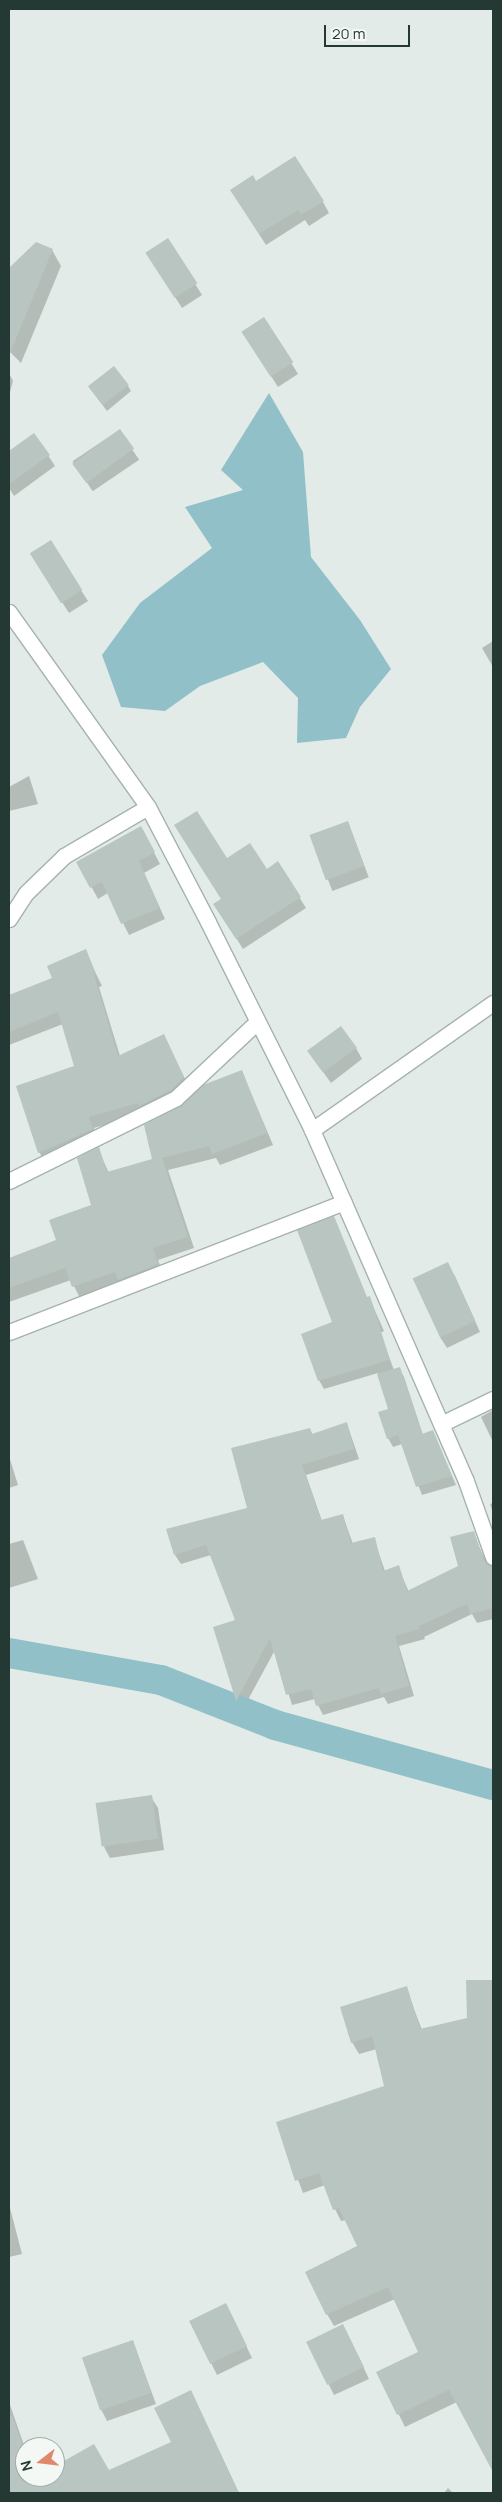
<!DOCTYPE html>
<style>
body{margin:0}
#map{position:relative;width:502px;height:2502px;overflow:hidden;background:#e2ebe7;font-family:Manrope,sans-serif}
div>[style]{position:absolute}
.water>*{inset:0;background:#91c0c9}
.shadow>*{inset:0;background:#0003;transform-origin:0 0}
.canal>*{height:30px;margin:-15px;padding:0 15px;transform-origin:15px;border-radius:15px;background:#91c0c9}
.building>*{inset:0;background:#b8c5c0;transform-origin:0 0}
.roads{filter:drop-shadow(1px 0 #a6b2ae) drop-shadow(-1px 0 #a6b2ae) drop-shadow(0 1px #a6b2ae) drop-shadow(0 -1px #a6b2ae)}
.street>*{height:15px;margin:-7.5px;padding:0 7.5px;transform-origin:7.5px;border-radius:7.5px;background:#fff}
.secondary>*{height:15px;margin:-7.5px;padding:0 7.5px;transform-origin:7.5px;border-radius:7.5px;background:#fff}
span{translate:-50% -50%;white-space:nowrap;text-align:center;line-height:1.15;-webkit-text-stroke:5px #f3f8f5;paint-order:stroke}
.frame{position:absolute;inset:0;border:10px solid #253934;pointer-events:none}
.north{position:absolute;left:15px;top:2437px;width:50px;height:50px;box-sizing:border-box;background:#f3f8f5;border:1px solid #a1aca8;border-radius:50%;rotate:254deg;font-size:14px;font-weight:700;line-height:20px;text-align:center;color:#253934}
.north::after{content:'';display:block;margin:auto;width:18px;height:22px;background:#e0886b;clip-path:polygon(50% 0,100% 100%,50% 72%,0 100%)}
.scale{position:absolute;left:324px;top:25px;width:86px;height:22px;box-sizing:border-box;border:2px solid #253934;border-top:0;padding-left:6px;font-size:15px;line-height:18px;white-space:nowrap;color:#253934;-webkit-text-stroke:4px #f3f8f5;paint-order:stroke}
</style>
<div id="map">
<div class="water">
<i style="clip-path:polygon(269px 393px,303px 452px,311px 557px,360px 620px,391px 669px,360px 707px,346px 738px,297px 743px,298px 698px,263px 662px,200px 686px,165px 711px,121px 707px,102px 655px,140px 603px,212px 548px,185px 507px,243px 490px,221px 470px)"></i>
</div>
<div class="shadow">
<i style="clip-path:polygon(256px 182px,323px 202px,329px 213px,309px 226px,305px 220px,266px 245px,238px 201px)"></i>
<i style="clip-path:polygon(168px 240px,202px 295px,182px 308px,154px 264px)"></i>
<i style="clip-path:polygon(36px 243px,52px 250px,61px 266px,21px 363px,9px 351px,9px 270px)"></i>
<i style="clip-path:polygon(264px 319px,298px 374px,278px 387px,250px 343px)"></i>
<i style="clip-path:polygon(9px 373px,13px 381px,9px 396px)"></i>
<i style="clip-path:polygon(128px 386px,131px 391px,107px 411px,89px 387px)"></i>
<i style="left:119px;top:430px;width:36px;height:56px;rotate:56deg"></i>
<i style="clip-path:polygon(34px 434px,55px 466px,14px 496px,9px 488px,9px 453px)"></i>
<i style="clip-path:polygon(50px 542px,88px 601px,69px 613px,38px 565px)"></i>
<i style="clip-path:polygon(493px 641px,493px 667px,482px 648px)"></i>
<i style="clip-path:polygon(29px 776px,38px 804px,9px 811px,9px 787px)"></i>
<i style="left:348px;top:823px;width:58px;height:39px;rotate:69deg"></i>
<i style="clip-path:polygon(147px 839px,160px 864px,144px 873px,165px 919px,129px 935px,108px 893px,98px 899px,78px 862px)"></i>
<i style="clip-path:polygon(227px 859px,266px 871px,278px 863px,306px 908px,243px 949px,221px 914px)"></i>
<i style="clip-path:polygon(85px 951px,102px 986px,99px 987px,120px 1056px,169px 1047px,190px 1089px,145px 1113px,94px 1128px,98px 1140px,46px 1163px,39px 1152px,75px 1066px,63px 1024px,9px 1045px,9px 997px,54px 978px)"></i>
<i style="clip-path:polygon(356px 1048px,362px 1059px,331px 1083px,308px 1051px)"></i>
<i style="clip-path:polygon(242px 1072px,273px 1145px,220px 1165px,216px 1158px,168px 1170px,194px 1248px,158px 1260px,164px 1276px,80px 1298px,71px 1280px,9px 1302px,9px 1259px,57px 1241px,92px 1206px,98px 1149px,109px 1173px,154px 1160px,181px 1107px)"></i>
<i style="clip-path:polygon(454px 1274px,480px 1332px,447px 1348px,440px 1337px)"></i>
<i style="clip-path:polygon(369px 1297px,384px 1331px,380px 1333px,394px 1370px,399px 1368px,404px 1377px,423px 1435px,433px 1432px,456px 1485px,422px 1495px,402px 1444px,393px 1447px,388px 1438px,390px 1409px,378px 1373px,324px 1389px,319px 1380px,333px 1323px)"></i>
<i style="clip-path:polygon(493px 1410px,493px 1442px,481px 1417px)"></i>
<i style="clip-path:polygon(347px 1424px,359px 1459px,306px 1475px,322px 1521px,343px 1516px,353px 1544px,374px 1539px,385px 1571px,398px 1567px,409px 1592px,459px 1567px,473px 1533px,488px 1566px,493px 1567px,493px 1619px,477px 1623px,472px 1614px,424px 1637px,425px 1639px,399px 1646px,414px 1696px,388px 1704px,384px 1697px,323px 1715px,315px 1699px,292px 1705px,275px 1650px,243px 1709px,215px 1628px,236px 1621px,211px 1555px,181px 1564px,175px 1555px,248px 1509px,310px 1430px,313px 1435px)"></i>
<i style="clip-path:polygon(9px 1456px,18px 1485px,9px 1488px)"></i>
<i style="clip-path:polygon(493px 1503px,493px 1513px,490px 1504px)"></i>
<i style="clip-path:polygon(23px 1540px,38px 1579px,9px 1588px,9px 1544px)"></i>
<i style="clip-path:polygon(151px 1797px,158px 1808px,164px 1850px,110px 1858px,104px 1847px)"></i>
<i style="clip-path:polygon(493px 1981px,493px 2469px,457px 2402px,405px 2427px,378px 2372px,420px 2352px,395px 2299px,334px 2326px,327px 2314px,358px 2247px,346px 2220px,341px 2221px,335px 2209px,325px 2185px,303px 2193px,277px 2123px,386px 2087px,377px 2049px,359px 2054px,352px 2042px,406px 1988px,422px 2030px,468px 2019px,467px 1982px)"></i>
<i style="clip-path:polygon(9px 2204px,22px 2254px,9px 2257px)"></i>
<i style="clip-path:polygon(232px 2316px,252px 2358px,217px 2375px,191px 2322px)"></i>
<i style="clip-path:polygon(349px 2337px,369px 2379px,334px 2395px,308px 2343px)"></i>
<i style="clip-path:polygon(133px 2342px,156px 2404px,107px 2421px,101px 2409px)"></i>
<i style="clip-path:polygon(191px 2392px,239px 2493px,9px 2493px,9px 2402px,25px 2448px,25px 2477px,55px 2477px,55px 2466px,108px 2472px,172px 2443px)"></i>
<i style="clip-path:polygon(448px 2488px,453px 2493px,444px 2493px)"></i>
</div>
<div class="canal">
<i style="left:9px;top:1653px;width:154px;rotate:10.1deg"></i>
<i style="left:161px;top:1680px;width:123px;rotate:21.5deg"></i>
<i style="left:275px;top:1725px;width:226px;rotate:15.4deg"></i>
</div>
<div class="building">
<i style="clip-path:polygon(295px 156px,324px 201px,301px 215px,298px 210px,259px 234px,230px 190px,253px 175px,256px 181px)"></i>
<i style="left:168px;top:238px;width:54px;height:27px;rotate:57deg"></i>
<i style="clip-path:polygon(36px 242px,53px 249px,9px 356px,9px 268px)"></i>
<i style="left:264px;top:317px;width:54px;height:27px;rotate:57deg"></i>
<i style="left:114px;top:366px;width:24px;height:33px;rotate:52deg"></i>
<i style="left:120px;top:429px;width:24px;height:59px;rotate:54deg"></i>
<i style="clip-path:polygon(34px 433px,50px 455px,9px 484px,9px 451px)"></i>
<i style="left:51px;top:540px;width:59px;height:25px;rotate:58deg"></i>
<i style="clip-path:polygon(197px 811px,227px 858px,250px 843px,267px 869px,278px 861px,301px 897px,236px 939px,213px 904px,221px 899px,174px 825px)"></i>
<i style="left:348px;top:821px;width:48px;height:41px;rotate:70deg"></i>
<i style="clip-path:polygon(141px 826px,155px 852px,139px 861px,160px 908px,121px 924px,102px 882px,90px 888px,76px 862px)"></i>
<i style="clip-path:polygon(86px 949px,96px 974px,94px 975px,118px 1056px,164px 1034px,184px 1077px,171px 1090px,139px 1106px,138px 1103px,89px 1117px,93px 1129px,38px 1153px,16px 1086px,74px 1066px,58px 1012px,9px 1032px,9px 995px,52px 978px,47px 966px)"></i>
<i style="left:341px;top:1026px;width:27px;height:42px;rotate:54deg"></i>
<i style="clip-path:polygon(242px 1070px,267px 1133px,212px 1154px,209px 1146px,162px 1158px,188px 1237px,153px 1248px,158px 1264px,118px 1280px,115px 1272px,72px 1287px,65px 1268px,9px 1288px,9px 1258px,56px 1240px,49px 1220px,91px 1205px,77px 1158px,99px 1147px,107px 1172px,152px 1159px,144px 1125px,180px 1106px,203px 1085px)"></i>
<i style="clip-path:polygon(334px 1216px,367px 1297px,370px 1296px,390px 1360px,318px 1381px,301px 1334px,332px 1322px,297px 1230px)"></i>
<i style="left:448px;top:1262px;width:65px;height:39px;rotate:65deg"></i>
<i style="clip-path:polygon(400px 1367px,422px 1434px,433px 1430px,452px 1476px,416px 1487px,398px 1435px,387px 1439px,378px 1412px,388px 1409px,377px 1374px)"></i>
<i style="clip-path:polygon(347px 1422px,354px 1449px,302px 1465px,321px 1520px,343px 1514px,351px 1543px,375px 1537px,383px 1571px,399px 1565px,407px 1591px,458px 1566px,450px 1537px,474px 1531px,484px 1561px,493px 1566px,493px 1608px,470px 1614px,467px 1604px,419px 1626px,420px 1629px,395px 1636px,409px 1686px,381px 1694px,379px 1688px,316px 1706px,311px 1689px,286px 1695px,270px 1638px,236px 1701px,213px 1627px,235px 1620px,206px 1545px,174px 1555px,166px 1529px,247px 1508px,231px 1448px,310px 1428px,312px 1434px)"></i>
<i style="left:152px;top:1795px;width:44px;height:57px;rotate:82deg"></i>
<i style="clip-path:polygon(466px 1980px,493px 1980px,493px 2472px,449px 2390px,397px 2415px,376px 2372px,418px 2352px,388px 2287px,326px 2315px,305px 2272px,357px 2246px,339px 2208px,333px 2210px,319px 2173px,295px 2181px,276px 2122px,384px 2086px,372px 2036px,351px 2043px,340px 2007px,407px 1986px,420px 2029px,467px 2018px)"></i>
<i style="left:226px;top:2303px;width:48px;height:41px;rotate:64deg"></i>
<i style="left:343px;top:2324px;width:48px;height:41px;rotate:64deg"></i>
<i style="left:133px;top:2340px;width:56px;height:54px;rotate:71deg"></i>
<i style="clip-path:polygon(191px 2390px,239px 2493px,9px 2493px,9px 2417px,12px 2416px,25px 2452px,25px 2477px,55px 2477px,55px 2466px,94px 2444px,109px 2470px,171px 2442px,154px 2408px)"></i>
</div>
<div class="roads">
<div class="street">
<i style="left:9px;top:919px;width:31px;rotate:-57deg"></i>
<i style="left:26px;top:893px;width:53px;rotate:-44.2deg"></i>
<i style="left:64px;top:856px;width:97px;rotate:-30.3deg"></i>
<i style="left:312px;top:1130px;width:221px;rotate:-35.1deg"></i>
<i style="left:9px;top:1181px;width:186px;rotate:-26.4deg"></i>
<i style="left:176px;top:1098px;width:111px;rotate:-43.2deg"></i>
<i style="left:9px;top:1332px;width:359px;rotate:-21.2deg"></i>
<i style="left:441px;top:1424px;width:58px;rotate:-25.7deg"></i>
</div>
<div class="secondary">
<i style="left:9px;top:612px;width:239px;rotate:54.5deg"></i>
<i style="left:148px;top:807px;width:130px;rotate:62.4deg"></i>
<i style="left:208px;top:922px;width:233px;rotate:63.4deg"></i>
<i style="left:312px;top:1130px;width:383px;rotate:66.3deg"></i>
<i style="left:466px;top:1481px;width:81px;rotate:70.4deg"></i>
</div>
</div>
<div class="frame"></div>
<div class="north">N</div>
<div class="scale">20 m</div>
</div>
